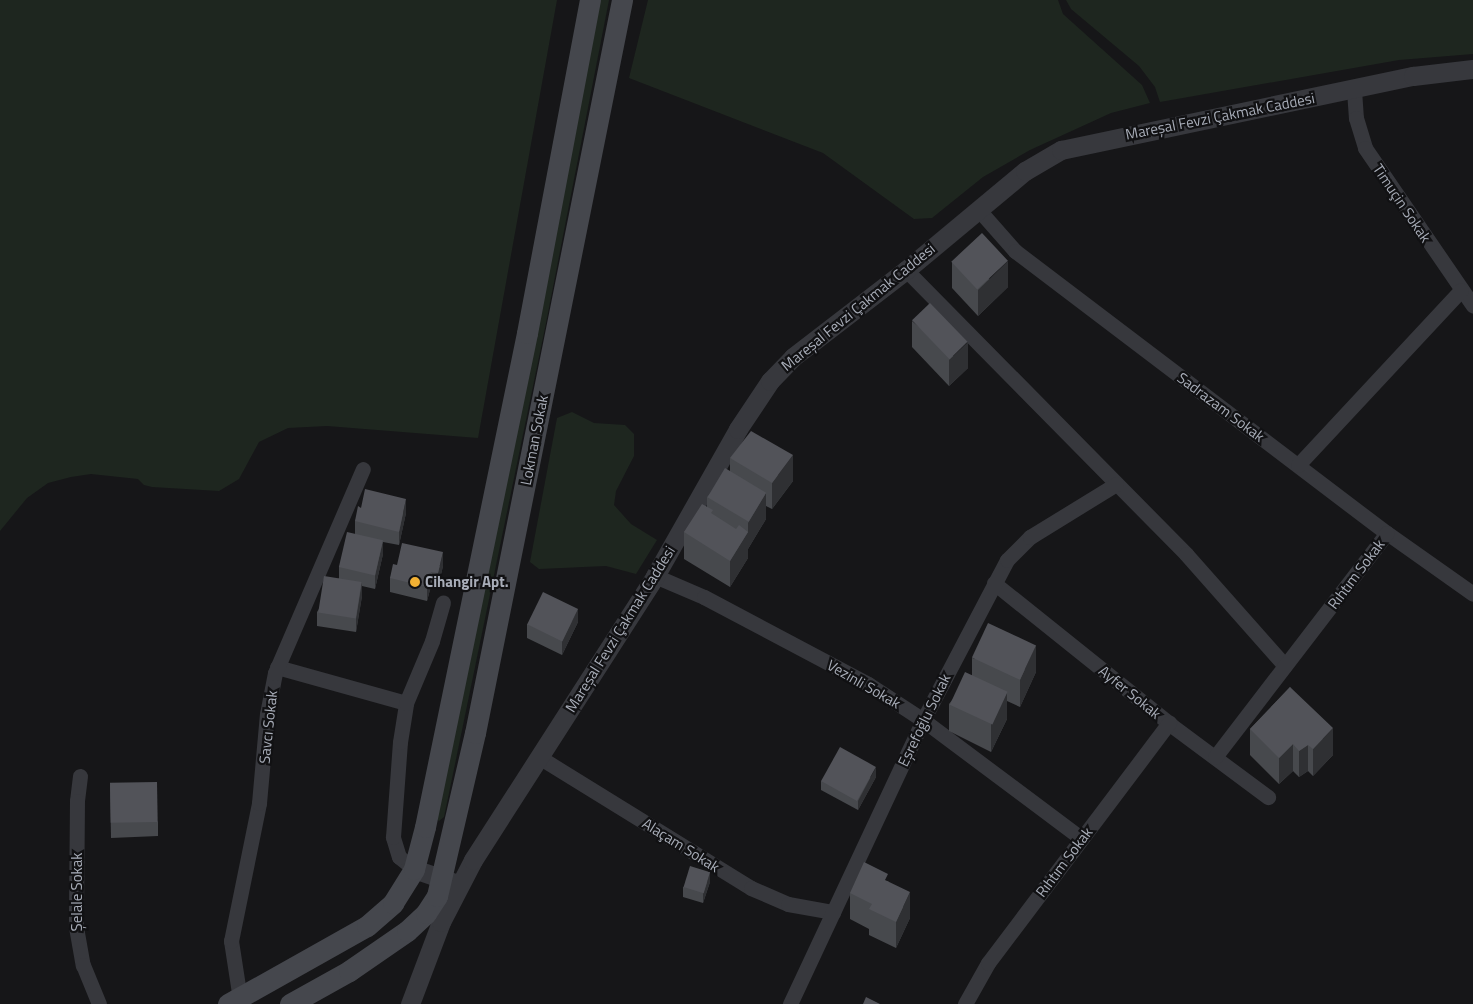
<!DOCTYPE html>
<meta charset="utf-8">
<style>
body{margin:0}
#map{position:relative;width:1473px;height:1004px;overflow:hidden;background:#161618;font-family:"Titillium Web",sans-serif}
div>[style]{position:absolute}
.green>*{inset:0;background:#1e261f}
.minor>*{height:15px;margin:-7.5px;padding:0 7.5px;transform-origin:7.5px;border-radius:7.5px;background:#37383d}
.tertiary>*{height:19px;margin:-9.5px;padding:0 9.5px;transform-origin:9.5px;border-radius:9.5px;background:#37383d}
.secondary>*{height:21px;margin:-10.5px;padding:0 10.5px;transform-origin:10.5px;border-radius:10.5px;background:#45474d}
.wall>*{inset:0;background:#47494d}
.shaded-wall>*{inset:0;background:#2f3033}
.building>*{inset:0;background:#525359;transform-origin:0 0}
.dots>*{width:14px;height:14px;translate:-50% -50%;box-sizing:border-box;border:2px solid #111113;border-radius:50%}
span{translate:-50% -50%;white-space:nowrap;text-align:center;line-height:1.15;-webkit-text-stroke:4.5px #111113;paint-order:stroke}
.street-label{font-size:15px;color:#a8adb8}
.poi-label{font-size:15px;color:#a8adb8;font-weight:700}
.left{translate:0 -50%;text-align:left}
</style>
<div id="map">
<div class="green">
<i style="clip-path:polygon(0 0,557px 0,478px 438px,327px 426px,288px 428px,259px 442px,239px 479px,219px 491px,152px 487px,144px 485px,138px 479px,91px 474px,71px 477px,48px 483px,27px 498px,0 531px)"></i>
<i style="clip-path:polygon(600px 0,609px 0,546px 323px,448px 798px,444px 817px,439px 821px,437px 819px)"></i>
<i style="clip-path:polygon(648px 0,1058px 0,1063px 14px,1142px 85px,1150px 103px,1111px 113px,1030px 150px,983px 177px,932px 218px,914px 219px,823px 153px,629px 78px)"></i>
<i style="clip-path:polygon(1066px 0,1473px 0,1473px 54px,1399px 60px,1160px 102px,1155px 87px,1139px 66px,1071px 9px)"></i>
<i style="clip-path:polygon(572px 412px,594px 423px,625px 425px,634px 434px,634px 456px,616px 491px,614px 505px,631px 524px,657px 540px,636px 574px,606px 566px,539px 569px,530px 562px,557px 418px)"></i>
</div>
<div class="minor">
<i style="left:1354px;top:90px;width:28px;rotate:86deg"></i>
<i style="left:1356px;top:118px;width:31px;rotate:73deg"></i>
<i style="left:1365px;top:148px;width:191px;rotate:55.6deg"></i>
<i style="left:978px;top:209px;width:56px;rotate:48.6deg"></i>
<i style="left:1015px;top:251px;width:467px;rotate:37.2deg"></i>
<i style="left:1387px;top:533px;width:105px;rotate:35.3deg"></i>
<i style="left:906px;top:270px;width:399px;rotate:45.4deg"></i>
<i style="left:1186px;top:554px;width:149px;rotate:48.5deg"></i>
<i style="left:1298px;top:465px;width:239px;rotate:-47deg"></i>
<i style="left:655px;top:576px;width:53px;rotate:23.2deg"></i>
<i style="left:704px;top:597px;width:186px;rotate:27.9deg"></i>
<i style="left:868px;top:684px;width:66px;rotate:33.2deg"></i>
<i style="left:923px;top:720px;width:197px;rotate:36.8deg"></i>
<i style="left:994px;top:583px;width:227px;rotate:38.7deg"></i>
<i style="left:1171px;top:725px;width:121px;rotate:36.6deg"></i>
<i style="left:277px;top:667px;width:134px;rotate:15.6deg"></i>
<i style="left:539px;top:757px;width:249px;rotate:31.7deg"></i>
<i style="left:751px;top:888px;width:40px;rotate:23.4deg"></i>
<i style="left:788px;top:904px;width:46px;rotate:10.1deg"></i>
<i style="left:1215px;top:757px;width:282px;rotate:-52.5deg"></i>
<i style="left:80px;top:776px;width:25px;rotate:97deg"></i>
<i style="left:77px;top:801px;width:126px;rotate:90.5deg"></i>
<i style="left:76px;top:927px;width:39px;rotate:80deg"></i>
<i style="left:83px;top:965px;width:42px;rotate:67.7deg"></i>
<i style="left:414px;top:869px;width:19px;rotate:-141deg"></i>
<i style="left:399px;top:857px;width:21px;rotate:-107deg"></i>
<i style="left:393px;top:837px;width:95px;rotate:-85.8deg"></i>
<i style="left:400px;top:742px;width:39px;rotate:-81deg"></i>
<i style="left:406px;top:703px;width:67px;rotate:-67.2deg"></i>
<i style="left:432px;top:641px;width:40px;rotate:-74deg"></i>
<i style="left:240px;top:999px;width:59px;rotate:-98.8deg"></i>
<i style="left:231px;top:941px;width:141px;rotate:-78.5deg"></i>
<i style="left:259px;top:803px;width:89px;rotate:-84.9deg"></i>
<i style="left:267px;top:714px;width:42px;rotate:-79deg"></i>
<i style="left:275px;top:673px;width:222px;rotate:-66.7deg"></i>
<i style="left:790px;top:1004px;width:314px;rotate:-64.9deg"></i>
<i style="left:923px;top:720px;width:181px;rotate:-62.3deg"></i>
<i style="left:1007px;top:560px;width:33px;rotate:-45deg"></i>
<i style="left:1030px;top:537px;width:101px;rotate:-31.6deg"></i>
<i style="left:965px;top:1004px;width:47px;rotate:-60.7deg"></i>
<i style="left:988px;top:963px;width:301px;rotate:-53deg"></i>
</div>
<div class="tertiary">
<i style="left:414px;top:869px;width:43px;rotate:18.9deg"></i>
<i style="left:410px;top:1004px;width:88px;rotate:-69.3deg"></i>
<i style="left:441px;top:922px;width:70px;rotate:-62.7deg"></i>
<i style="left:473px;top:860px;width:337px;rotate:-57.3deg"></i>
<i style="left:655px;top:576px;width:169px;rotate:-60.5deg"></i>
<i style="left:738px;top:429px;width:58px;rotate:-56.3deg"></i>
<i style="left:770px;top:381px;width:33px;rotate:-46deg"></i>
<i style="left:793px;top:357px;width:143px;rotate:-37.6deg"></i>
<i style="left:906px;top:270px;width:155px;rotate:-39.8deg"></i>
<i style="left:1025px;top:171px;width:42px;rotate:-30.3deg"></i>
<i style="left:1061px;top:150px;width:360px;rotate:-11.9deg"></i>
<i style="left:1413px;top:76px;width:60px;rotate:-6.7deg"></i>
</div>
<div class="secondary">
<i style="left:228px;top:1004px;width:159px;rotate:-29.3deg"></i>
<i style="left:367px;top:926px;width:35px;rotate:-41deg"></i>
<i style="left:393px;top:903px;width:40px;rotate:-58deg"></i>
<i style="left:414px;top:869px;width:43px;rotate:-75.3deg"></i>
<i style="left:425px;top:827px;width:504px;rotate:-78.33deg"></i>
<i style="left:527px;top:333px;width:339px;rotate:-79.3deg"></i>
<i style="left:290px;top:1004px;width:68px;rotate:-29.2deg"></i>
<i style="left:349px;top:971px;width:70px;rotate:-34.6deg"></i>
<i style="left:407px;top:931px;width:26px;rotate:-43deg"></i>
<i style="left:426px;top:913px;width:20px;rotate:-57deg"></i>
<i style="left:437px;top:896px;width:167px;rotate:-76.9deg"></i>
<i style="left:475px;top:733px;width:748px;rotate:-78.66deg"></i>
</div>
<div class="wall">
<i style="clip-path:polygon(952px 262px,1008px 287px,978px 316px,952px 288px)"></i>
<i style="clip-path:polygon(912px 321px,968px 368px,949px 386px,912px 347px)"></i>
<i style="clip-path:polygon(730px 458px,793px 481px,772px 509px,766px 506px,766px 519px,748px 549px,748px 558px,730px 587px,684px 559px,684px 532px,707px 507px,707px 497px,730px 471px)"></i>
<i style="clip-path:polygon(361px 508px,406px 513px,399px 545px,383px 542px,383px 554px,375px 589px,362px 586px,362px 596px,356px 632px,317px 626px,317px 612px,339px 578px,339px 567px,355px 534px,355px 521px)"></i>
<i style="clip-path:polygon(397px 565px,443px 566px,438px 587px,431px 586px,427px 601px,390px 592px,390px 578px)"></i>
<i style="clip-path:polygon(578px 622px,562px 655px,527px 638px,527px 624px)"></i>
<i style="clip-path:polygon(972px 658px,1036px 672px,1020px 707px,1007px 701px,1007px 719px,991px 752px,949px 731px,949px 704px,972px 675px)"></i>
<i style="clip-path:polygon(1290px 687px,1333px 755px,1313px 776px,1308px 771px,1299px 777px,1293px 771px,1279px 784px,1250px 755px,1250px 729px)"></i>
<i style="clip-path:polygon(876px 777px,858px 810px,821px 790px,821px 781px)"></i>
<i style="clip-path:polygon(110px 784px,158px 822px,158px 836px,111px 838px)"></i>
<i style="clip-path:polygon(888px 881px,910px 918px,896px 948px,869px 935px,869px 929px,850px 919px,850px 893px)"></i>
<i style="clip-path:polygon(710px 882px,703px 903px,683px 897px,683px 887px)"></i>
</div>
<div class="shaded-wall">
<i style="clip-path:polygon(1008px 261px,1008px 287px,978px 316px,978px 290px)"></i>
<i style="clip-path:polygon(968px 342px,968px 368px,949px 386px,949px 360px)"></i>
<i style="clip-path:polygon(793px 455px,793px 481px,772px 509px,772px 483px)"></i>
<i style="clip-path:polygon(766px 493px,766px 519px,748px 549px,748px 558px,730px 587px,730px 561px,748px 532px,748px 523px)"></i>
<i style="clip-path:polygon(406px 499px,406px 513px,399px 545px,399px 532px)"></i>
<i style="clip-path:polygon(383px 540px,383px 554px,375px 589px,375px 576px)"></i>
<i style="clip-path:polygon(443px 552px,443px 566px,438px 587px,438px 573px)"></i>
<i style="clip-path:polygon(431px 572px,431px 586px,427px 601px,427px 587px)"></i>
<i style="clip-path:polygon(362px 582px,362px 596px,356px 632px,356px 619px)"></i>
<i style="clip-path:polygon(578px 609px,578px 622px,562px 655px,562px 641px)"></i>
<i style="clip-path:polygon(1036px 645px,1036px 672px,1020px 707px,1020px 680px)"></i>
<i style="clip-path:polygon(1007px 692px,1007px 719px,991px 752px,991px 725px)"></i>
<i style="clip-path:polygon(1333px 728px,1333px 755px,1313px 776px,1313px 749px)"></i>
<i style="clip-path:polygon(1293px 744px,1293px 771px,1279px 784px,1279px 758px)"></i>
<i style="clip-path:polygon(1308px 745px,1308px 771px,1299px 777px,1299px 751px)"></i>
<i style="clip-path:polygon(876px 767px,876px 777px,858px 810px,858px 801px)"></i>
<i style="clip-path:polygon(710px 872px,710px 882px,703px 903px,703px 894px)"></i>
<i style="clip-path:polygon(910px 892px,910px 918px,896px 948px,896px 922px)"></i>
</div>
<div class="building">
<i style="left:982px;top:233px;width:38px;height:42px;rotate:47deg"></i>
<i style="left:930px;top:303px;width:54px;height:25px;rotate:46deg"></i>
<i style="clip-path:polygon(751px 431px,793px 455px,772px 483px,730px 458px)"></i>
<i style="left:725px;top:468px;width:48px;height:34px;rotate:31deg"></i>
<i style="clip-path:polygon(365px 489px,406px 499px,399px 532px,355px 521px,358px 506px,361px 508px)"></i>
<i style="clip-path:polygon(702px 504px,713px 510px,711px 513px,736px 529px,739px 525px,748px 532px,730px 561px,684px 532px)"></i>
<i style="left:347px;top:532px;width:37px;height:36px;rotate:13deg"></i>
<i style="clip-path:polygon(402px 543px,443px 552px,438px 573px,431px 572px,427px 587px,390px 578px,393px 564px,397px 565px)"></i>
<i style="left:324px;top:576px;width:38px;height:37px;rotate:9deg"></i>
<i style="left:543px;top:592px;width:39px;height:36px;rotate:26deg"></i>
<i style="left:988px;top:623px;width:53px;height:38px;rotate:25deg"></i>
<i style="left:965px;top:672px;width:47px;height:36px;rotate:25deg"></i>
<i style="clip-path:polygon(1290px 687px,1333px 728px,1313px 749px,1308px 745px,1299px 751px,1293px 744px,1279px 758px,1250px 729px)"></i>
<i style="left:840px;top:747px;width:41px;height:39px;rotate:29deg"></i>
<i style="left:157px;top:782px;width:40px;height:47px;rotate:89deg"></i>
<i style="clip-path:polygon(864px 862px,888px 874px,885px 880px,910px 892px,896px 922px,869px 909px,872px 904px,850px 893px)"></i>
<i style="left:690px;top:866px;width:21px;height:22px;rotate:17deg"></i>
<i style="clip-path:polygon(866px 997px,880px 1004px,863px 1004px)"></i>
</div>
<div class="dots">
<i style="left:415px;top:582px;background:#f2b134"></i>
</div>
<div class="street-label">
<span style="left:1220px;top:116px;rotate:-11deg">Mareşal Fevzi Çakmak Caddesi</span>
<span style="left:1402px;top:203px;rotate:56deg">Timuçin Sokak</span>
<span style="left:858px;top:307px;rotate:-39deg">Mareşal Fevzi Çakmak Caddesi</span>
<span style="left:1221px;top:407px;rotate:37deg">Sadrazam Sokak</span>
<span style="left:534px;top:440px;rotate:-79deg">Lokman Sokak</span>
<span style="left:1356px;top:574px;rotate:-53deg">Rıhtım Sokak</span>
<span style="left:620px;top:629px;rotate:-58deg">Mareşal Fevzi Çakmak Caddesi</span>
<span style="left:864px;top:684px;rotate:30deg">Vezinli Sokak</span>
<span style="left:1130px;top:692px;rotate:39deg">Ayfer Sokak</span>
<span style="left:924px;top:720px;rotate:-64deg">Eşrefoğlu Sokak</span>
<span style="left:268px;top:727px;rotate:-84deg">Savcı Sokak</span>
<span style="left:681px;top:845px;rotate:32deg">Alaçam Sokak</span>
<span style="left:1064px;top:862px;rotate:-53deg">Rıhtım Sokak</span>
<span style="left:77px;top:892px;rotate:-90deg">Şelale Sokak</span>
</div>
<div class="poi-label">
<span class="left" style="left:425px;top:582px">Cihangir Apt.</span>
</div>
</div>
